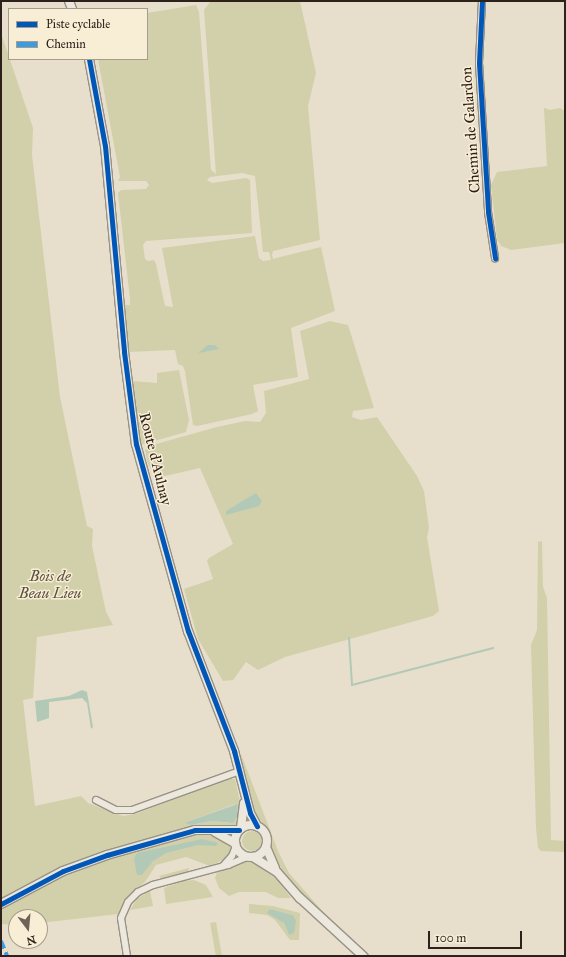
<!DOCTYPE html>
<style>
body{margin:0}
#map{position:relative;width:566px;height:957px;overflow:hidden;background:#e7dfcb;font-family:"IM FELL Great Primer",serif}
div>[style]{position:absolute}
.green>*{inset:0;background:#d1d0aa;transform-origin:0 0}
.round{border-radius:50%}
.water>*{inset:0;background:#b2c9b7}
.stream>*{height:2px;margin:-1px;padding:0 1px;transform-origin:1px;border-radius:1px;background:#b2c9b7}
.roads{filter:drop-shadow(1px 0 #989186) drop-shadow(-1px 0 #989186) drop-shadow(0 1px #989186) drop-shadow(0 -1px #989186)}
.minor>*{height:6px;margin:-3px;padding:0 3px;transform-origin:3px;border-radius:3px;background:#ece8dd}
.tertiary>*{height:8px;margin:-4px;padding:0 4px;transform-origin:4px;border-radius:4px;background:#ece8dd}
.tertiary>.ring{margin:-4px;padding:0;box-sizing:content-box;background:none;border:8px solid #ece8dd;border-radius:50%}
.quiet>*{height:4px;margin-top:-2px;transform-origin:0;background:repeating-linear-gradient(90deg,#3d9bdf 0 8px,transparent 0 12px)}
.cycleway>*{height:5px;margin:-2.5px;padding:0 2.5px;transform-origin:2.5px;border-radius:2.5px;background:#0057b8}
span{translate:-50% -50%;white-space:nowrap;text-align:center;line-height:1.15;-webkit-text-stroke:3px #f8edd5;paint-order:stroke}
.street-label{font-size:15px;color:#2e201b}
.park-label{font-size:15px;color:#5a513e;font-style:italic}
.frame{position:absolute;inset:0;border:2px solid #2e201b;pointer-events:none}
.legend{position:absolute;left:8px;top:8px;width:140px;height:52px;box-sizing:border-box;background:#f8edd5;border:1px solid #a79b8b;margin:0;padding:5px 7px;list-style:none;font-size:12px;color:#2e201b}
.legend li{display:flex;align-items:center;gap:8px;height:20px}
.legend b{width:20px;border:1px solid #a79b8b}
.north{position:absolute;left:8px;top:909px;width:40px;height:40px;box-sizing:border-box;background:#f8edd5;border:1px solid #a79b8b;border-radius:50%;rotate:164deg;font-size:11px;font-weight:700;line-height:16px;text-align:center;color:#2e201b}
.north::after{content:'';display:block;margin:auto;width:14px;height:18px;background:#6f6359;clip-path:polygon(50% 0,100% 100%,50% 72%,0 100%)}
.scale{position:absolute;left:428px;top:931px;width:94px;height:18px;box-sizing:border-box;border:2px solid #2e201b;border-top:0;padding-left:5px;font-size:12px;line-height:14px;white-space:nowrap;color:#2e201b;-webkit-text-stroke:3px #f8edd5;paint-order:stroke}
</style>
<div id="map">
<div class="green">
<i style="clip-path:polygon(evenodd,218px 1px,300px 1px,316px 73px,308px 106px,320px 240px,273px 251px,272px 255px,273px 259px,276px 258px,321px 247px,335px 311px,291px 328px,298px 377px,253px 385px,258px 411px,252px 414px,197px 426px,193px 425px,185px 371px,183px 366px,178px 364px,175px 350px,128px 352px,123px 305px,130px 305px,130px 299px,118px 193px,121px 190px,146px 189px,149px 185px,146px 181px,118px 181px,120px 177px,98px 59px,147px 59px,147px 13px,196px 5px,199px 12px,211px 170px,216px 174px,204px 10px,210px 2px,218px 1px,242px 173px,255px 176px,263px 252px,269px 252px,271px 260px,263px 261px,259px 258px,255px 236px,162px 248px,173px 307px,165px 306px,156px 264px,154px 260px,148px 261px,145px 259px,143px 245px,146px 241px,252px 233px,250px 180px,246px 178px,212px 183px,207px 180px,210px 177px,242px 173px)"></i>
<i style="clip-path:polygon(evenodd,1px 33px,33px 128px,32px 155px,60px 397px,87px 526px,93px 529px,92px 546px,106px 612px,113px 625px,37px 637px,33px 698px,23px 700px,35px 806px,81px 796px,88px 803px,123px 816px,135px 814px,227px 779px,235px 779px,241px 806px,237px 826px,195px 827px,105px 853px,1px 900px,1px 33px,235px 804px,230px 823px,212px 821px,190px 825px,184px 823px,235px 804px)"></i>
<i style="clip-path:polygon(544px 108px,550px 110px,560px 108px,565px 111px,565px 243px,511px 250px,501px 246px,497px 239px,491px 185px,497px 172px,547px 166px)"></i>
<i style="clip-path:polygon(330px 321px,348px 325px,374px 408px,353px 411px,352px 417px,361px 420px,377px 417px,417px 476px,424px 491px,429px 528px,427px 537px,439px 611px,433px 616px,285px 657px,258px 670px,246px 662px,233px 680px,223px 681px,198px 639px,184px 589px,213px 579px,207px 561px,209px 558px,233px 544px,200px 468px,161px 477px,156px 476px,148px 464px,145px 450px,149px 446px,217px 427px,245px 421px,260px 422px,266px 413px,264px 391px,309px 379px,300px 331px)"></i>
<i style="clip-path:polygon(179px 370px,189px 420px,186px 432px,140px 445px,132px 381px,157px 383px,157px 373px)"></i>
<i style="clip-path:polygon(542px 541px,543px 587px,547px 598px,551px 840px,565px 841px,565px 852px,541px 851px,538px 848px,536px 828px,531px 645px,537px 630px,538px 542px)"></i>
<i style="clip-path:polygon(241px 754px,278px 851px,289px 873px,325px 914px,291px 883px,274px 858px,268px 829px,254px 814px,239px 755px)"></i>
<i class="round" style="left:242px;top:831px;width:20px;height:20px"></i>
<i style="clip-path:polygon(205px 833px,231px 845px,232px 850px,227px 858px,210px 866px,186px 857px,156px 865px,145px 882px,131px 893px,118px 914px,40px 923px,40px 917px,16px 917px,16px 925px,1px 924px,1px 906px,83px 865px,193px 834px)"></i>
<i style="clip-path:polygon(252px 860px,273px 873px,291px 898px,278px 898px,266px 892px,239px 892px,229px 896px,219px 888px,215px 878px,217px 872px,244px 861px)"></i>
<i style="clip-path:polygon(189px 868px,188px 872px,162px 879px,159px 876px)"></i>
<i style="clip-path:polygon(194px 880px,206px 885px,213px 897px,166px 904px,164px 888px,183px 881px)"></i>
<i style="clip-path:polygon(150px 891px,153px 906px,130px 910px,137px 899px)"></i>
<i style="clip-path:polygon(evenodd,249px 904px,273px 906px,300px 913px,299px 940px,290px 940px,275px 920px,267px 915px,249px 913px,249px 904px,270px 909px,293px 915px,289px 935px,284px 923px,270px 909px)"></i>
<i style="left:216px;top:922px;width:35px;height:6px;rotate:80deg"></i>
</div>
<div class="water">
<i style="clip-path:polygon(208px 345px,215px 345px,219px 349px,198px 353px)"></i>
<i style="clip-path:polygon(256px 493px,262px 501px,259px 506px,226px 515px,226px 511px)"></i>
<i style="clip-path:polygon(82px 690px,87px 692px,93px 727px,91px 729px,87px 703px,82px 698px,49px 702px,49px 718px,37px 722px,35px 701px,69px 696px)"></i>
<i style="clip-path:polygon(237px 804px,238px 816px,233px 823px,212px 821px,190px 825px,184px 823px)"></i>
<i style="clip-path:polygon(202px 839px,218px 843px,216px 846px,198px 845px,166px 853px,153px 861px,142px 875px,137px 875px,134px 859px,137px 853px)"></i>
<i style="clip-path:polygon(270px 909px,293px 915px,296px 921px,294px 933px,289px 935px,284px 923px,267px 913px)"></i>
</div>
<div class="stream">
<i style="left:349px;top:638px;width:47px;rotate:86.3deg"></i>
<i style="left:352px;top:685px;width:146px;rotate:-14.7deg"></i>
</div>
<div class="roads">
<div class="minor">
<i style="left:482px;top:1px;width:62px;rotate:92.8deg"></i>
<i style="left:479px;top:63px;width:149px;rotate:86.5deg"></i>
<i style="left:488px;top:212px;width:47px;rotate:81.3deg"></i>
<i style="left:96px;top:800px;width:22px;rotate:27deg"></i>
<i style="left:116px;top:810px;width:16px"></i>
<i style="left:132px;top:810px;width:115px;rotate:-19.9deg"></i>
<i style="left:223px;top:866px;width:13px;rotate:-48deg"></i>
<i style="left:232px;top:856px;width:11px;rotate:-68deg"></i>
<i style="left:127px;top:956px;width:38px;rotate:-99deg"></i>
<i style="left:121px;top:918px;width:17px;rotate:-66deg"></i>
<i style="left:128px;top:902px;width:14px;rotate:-45deg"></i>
<i style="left:138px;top:892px;width:17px;rotate:-25deg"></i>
<i style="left:153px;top:885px;width:78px;rotate:-14.9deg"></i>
<i style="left:228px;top:865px;width:23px;rotate:-23deg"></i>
</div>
<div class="tertiary">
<i style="left:69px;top:1px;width:9px;rotate:69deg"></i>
<i style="left:89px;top:59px;width:88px;rotate:79.6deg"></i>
<i style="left:105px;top:146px;width:207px;rotate:84.7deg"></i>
<i style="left:124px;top:352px;width:93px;rotate:82.6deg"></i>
<i style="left:136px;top:444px;width:194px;rotate:74.5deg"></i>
<i style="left:188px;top:631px;width:129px;rotate:69deg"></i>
<i style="left:234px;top:751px;width:64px;rotate:75.5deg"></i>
<i style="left:250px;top:813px;width:15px;rotate:62deg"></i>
<i class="ring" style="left:235px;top:825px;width:24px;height:24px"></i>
<i style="left:241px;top:828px;width:25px;rotate:-83deg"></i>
<i style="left:215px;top:832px;width:23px;rotate:29deg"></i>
<i style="left:266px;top:847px;width:23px;rotate:67deg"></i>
<i style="left:253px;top:857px;width:28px;rotate:32deg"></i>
<i style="left:277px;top:872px;width:35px;rotate:49deg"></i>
<i style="left:300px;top:898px;width:86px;rotate:42.6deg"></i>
<i style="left:1px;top:904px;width:70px;rotate:-28deg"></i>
<i style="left:63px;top:871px;width:47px;rotate:-20deg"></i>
<i style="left:107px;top:855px;width:91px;rotate:-15.9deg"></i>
<i style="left:195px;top:830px;width:44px"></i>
</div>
</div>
<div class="quiet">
<i style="left:1px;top:941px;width:16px;rotate:68deg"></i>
</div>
<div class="cycleway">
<i style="left:482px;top:1px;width:62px;rotate:92.8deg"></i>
<i style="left:479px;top:63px;width:149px;rotate:86.5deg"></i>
<i style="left:488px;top:212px;width:47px;rotate:81.3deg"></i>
<i style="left:89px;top:59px;width:88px;rotate:79.6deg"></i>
<i style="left:105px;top:146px;width:207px;rotate:84.7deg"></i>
<i style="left:124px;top:352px;width:93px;rotate:82.6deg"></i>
<i style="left:136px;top:444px;width:194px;rotate:74.5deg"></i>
<i style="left:188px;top:631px;width:129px;rotate:69deg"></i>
<i style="left:234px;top:751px;width:64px;rotate:75.5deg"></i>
<i style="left:250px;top:813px;width:15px;rotate:62deg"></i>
<i style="left:1px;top:904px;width:70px;rotate:-28deg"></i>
<i style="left:63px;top:871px;width:47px;rotate:-20deg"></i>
<i style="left:107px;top:855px;width:91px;rotate:-15.9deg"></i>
<i style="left:195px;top:830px;width:44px"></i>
</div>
<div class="street-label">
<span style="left:471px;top:130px;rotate:-94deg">Chemin de Galardon</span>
<span style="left:155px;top:459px;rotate:76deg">Route d'Aulnay</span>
</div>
<div class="park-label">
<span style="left:50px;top:585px">Bois de<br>Beau Lieu</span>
</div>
<div class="frame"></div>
<ul class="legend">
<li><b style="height:5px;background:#0057b8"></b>Piste cyclable</li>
<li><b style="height:5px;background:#3d9bdf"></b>Chemin</li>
</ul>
<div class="north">N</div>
<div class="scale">100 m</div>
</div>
